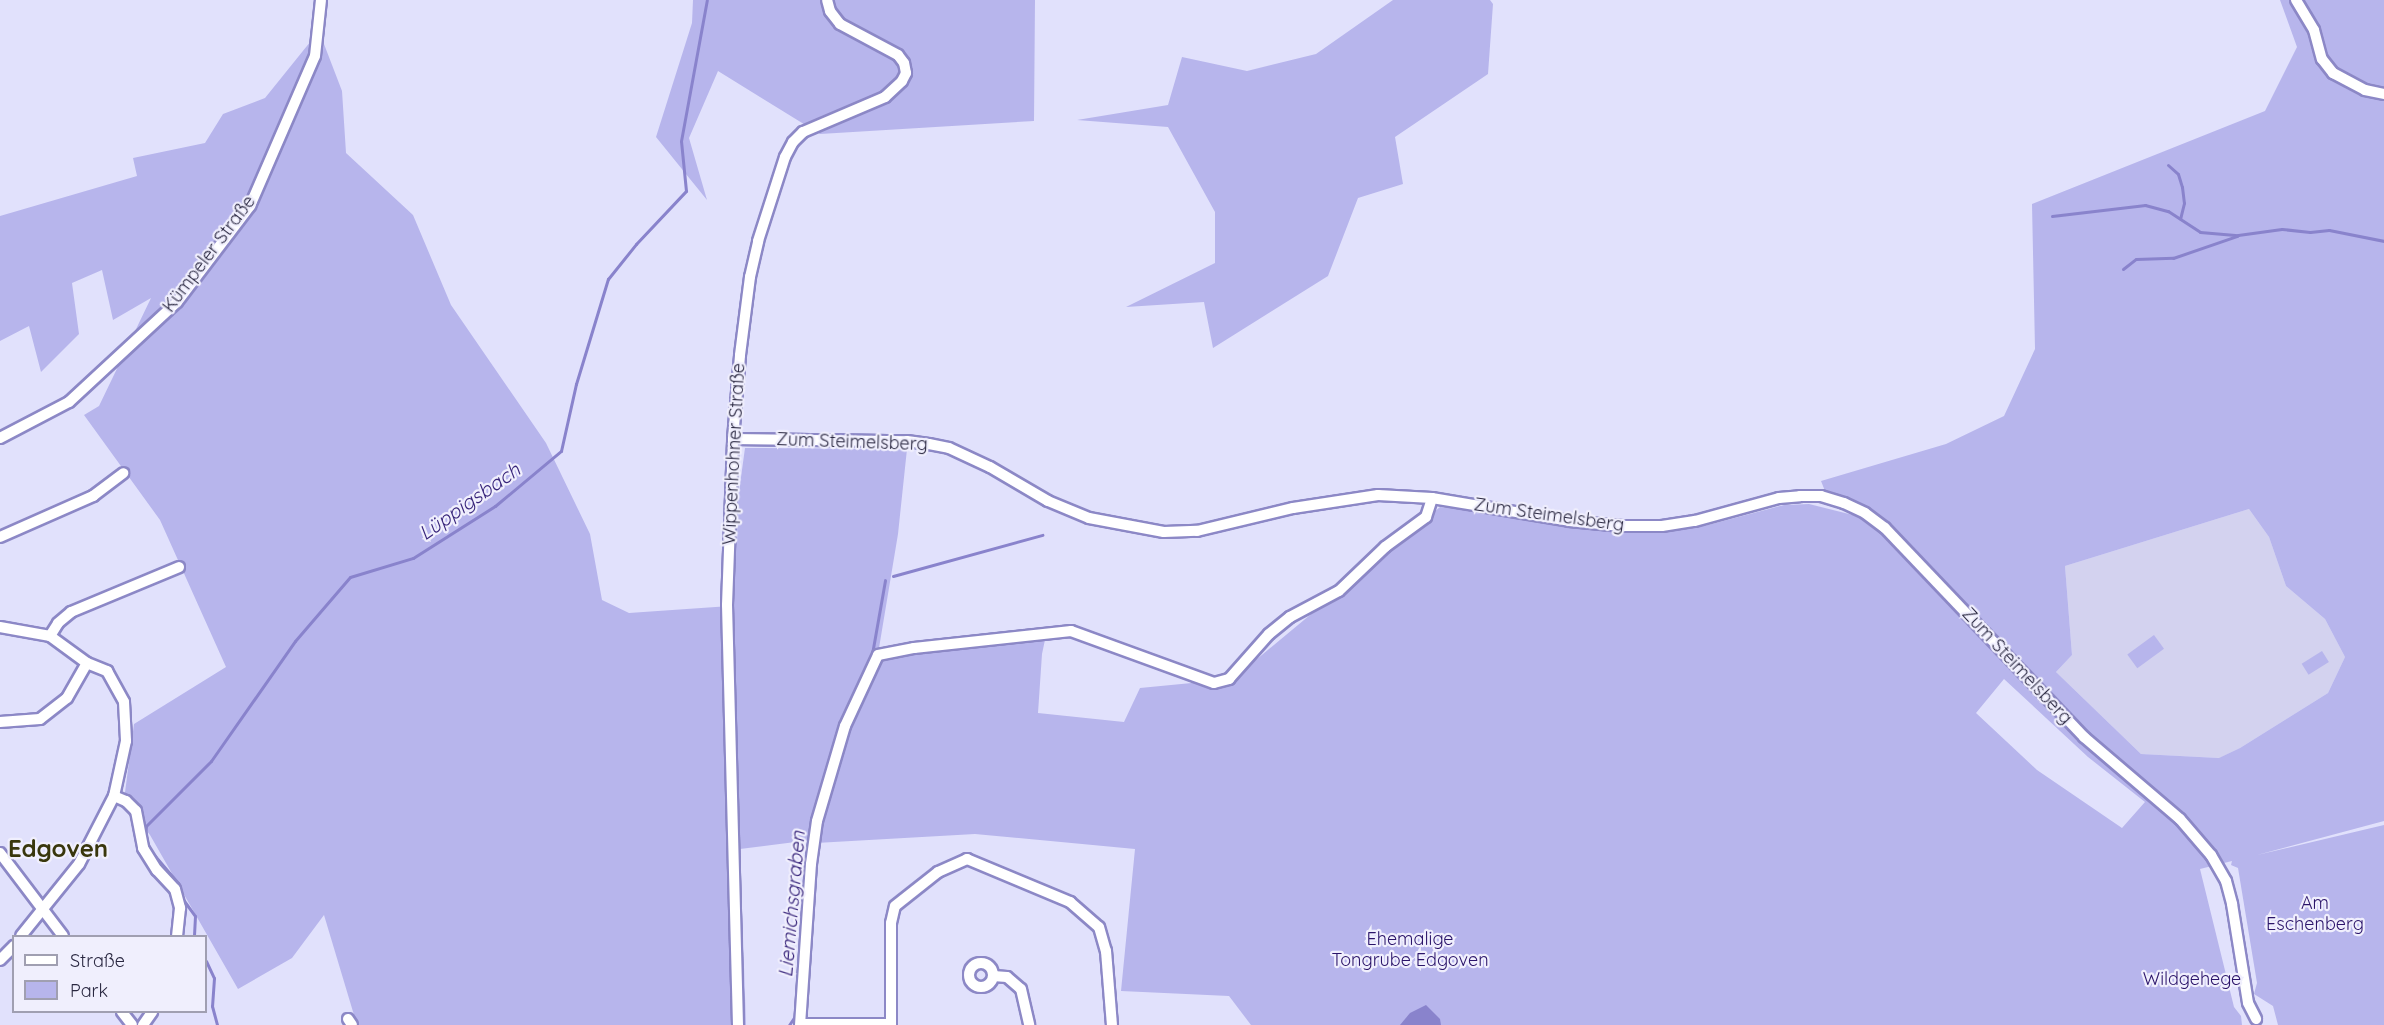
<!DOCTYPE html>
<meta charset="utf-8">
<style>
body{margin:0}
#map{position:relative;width:2384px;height:1025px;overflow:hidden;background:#e1e1fc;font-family:Quicksand,sans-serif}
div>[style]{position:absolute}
.built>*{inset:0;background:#d3d2ef}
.green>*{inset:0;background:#b7b5ec;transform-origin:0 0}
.water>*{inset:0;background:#8983cc}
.stream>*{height:3px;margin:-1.5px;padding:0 1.5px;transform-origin:1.5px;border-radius:1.5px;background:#8983cc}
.roads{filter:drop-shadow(2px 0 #8c88c6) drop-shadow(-2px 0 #8c88c6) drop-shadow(0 2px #8c88c6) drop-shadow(0 -2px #8c88c6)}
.minor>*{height:10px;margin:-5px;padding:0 5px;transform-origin:5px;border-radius:5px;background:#fff}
.minor>.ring{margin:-5px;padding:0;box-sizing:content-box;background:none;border:10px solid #fff;border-radius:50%}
span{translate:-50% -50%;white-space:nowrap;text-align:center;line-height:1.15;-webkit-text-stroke:4.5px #f0effd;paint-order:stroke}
.street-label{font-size:18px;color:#292740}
.park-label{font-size:18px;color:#2b146a}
.water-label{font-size:20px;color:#38257b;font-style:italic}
.district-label{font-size:24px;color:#39370d;font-weight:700}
.legend{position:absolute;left:12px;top:935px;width:195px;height:78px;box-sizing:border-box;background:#f0effd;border:2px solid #a09fb1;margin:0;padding:8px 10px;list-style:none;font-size:18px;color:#292740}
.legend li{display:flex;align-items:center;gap:12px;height:30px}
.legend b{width:30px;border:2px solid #a09fb1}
</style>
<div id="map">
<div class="built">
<i style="clip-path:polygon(2249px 509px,2269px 537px,2286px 586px,2325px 619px,2345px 657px,2328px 693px,2240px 748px,2220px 758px,2141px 754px,2056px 672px,2072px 655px,2065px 566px)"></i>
</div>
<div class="green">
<i style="clip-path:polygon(693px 0,1035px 0,1034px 121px,820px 134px,718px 71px,689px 138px,707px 200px,656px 137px,692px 23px)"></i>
<i style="clip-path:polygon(1393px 0,1490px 0,1493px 4px,1488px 74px,1395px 137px,1403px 184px,1358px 198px,1328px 276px,1213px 348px,1204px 302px,1126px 307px,1215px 263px,1215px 212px,1168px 127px,1077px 120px,1168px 105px,1182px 57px,1247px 71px,1316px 54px)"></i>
<i style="clip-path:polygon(evenodd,2280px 0,2384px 0,2384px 821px,2257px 855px,2384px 825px,2384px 1025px,2278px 1025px,2273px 1006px,2254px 994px,2257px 983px,2238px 868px,2231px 865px,2232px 861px,2200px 869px,2234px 1007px,2241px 1016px,2242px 1025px,1251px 1025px,1229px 996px,1121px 991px,1135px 849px,975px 834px,816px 843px,811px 840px,740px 849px,746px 1025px,357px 1025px,324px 915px,292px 958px,238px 989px,150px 835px,124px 800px,134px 724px,226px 667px,160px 520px,84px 415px,99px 406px,151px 298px,113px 320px,102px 270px,72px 283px,79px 334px,41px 372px,29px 326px,0 341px,0 216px,137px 176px,133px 158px,205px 143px,223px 114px,265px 98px,319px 31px,342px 91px,346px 153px,413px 215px,451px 305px,546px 443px,590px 534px,602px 600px,629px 613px,730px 606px,734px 528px,745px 448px,907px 449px,898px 534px,878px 654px,1046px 635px,1042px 654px,1038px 713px,1124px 722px,1140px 688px,1233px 679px,1440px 507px,1506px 514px,1620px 532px,1663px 532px,1708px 525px,1784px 505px,1809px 504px,1853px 515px,1827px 496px,1821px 481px,1946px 444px,2004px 416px,2035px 349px,2032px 204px,2265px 111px,2297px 47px,2280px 0,2249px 509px,2269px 537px,2286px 586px,2325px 619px,2345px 657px,2328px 693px,2240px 748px,2219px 758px,2141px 754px,2056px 672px,2072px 655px,2065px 566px,2249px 509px,2280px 0,2004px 679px,2088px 757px,2145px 802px,2122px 828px,2037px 770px,1976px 713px,2004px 679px)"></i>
<i style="left:2154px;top:635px;width:17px;height:33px;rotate:54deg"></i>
<i style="left:2322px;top:651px;width:13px;height:24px;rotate:58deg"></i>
</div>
<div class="water">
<i style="clip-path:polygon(1426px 1005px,1440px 1019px,1441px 1025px,1400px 1025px,1410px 1013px)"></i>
</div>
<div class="stream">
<i style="left:2168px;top:165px;width:13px;rotate:42deg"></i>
<i style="left:2178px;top:174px;width:14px;rotate:73deg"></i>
<i style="left:2182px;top:187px;width:16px;rotate:83deg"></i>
<i style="left:2184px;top:203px;width:16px;rotate:104deg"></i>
<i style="left:2052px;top:216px;width:94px;rotate:-6.7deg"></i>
<i style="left:2145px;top:205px;width:24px;rotate:15deg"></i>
<i style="left:2168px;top:211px;width:38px;rotate:33deg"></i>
<i style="left:2200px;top:232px;width:38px;rotate:5deg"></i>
<i style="left:2238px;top:235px;width:44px;rotate:-7.8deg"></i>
<i style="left:2282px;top:229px;width:28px;rotate:6deg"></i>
<i style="left:2310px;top:232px;width:19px;rotate:-6deg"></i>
<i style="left:2329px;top:230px;width:56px;rotate:11.3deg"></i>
<i style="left:2123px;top:269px;width:16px;rotate:-38deg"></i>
<i style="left:2136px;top:259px;width:37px;rotate:-2deg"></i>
<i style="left:2173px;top:258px;width:68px;rotate:-19deg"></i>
<i style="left:893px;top:576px;width:155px;rotate:-15.4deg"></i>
<i style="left:821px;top:789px;width:66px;rotate:-74.1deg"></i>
<i style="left:839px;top:726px;width:79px;rotate:-65.4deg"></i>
<i style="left:872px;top:654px;width:75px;rotate:-80deg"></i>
<i style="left:145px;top:837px;width:11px;rotate:-85deg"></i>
<i style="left:146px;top:826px;width:92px;rotate:-45deg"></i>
<i style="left:211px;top:761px;width:146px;rotate:-55deg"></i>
<i style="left:295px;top:641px;width:84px;rotate:-49.3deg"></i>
<i style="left:350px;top:577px;width:66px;rotate:-16.8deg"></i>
<i style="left:413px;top:558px;width:97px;rotate:-32.4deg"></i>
<i style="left:495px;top:506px;width:86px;rotate:-39.8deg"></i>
<i style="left:561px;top:451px;width:69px;rotate:-77.4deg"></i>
<i style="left:576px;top:384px;width:110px;rotate:-73.1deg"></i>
<i style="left:608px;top:279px;width:45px;rotate:-51.3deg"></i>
<i style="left:636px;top:244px;width:73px;rotate:-46.7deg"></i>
<i style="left:686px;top:191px;width:50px;rotate:-95.7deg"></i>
<i style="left:681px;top:141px;width:143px;rotate:-79.6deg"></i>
<i style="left:149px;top:849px;width:45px;rotate:49.5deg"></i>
<i style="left:178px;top:883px;width:6px;rotate:72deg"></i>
<i style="left:182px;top:898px;width:22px;rotate:54deg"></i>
<i style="left:195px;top:916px;width:20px;rotate:93deg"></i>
<i style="left:206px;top:961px;width:19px;rotate:65deg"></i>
<i style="left:214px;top:978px;width:28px;rotate:94deg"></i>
<i style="left:212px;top:1006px;width:20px;rotate:75deg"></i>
<i style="left:789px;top:1025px;width:14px;rotate:-56deg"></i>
</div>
<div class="roads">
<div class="minor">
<i style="left:2296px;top:0;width:35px;rotate:59deg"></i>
<i style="left:2314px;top:30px;width:30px;rotate:75deg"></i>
<i style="left:2322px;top:59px;width:18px;rotate:52deg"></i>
<i style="left:2333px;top:73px;width:36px;rotate:28deg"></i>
<i style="left:2365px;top:90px;width:19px;rotate:12deg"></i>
<i style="left:0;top:438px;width:78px;rotate:-27.6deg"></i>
<i style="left:69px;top:402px;width:147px;rotate:-42.8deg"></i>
<i style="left:177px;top:302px;width:121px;rotate:-52.8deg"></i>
<i style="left:250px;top:206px;width:163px;rotate:-66.6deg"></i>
<i style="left:315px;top:56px;width:56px;rotate:-83.9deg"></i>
<i style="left:733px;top:439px;width:174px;rotate:0.7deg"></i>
<i style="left:907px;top:441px;width:22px;rotate:8deg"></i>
<i style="left:929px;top:444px;width:20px;rotate:11deg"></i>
<i style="left:949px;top:448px;width:45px;rotate:24.9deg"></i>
<i style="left:990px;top:467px;width:67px;rotate:30.4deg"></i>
<i style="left:1048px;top:501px;width:44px;rotate:22.5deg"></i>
<i style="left:1089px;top:518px;width:76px;rotate:10.6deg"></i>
<i style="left:1164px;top:532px;width:33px;rotate:-2deg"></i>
<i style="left:1197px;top:531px;width:99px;rotate:-13.5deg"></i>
<i style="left:1293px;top:508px;width:86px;rotate:-8.7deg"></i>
<i style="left:1378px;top:495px;width:54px;rotate:3.2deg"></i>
<i style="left:1432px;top:498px;width:139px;rotate:9.5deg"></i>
<i style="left:1569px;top:521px;width:53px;rotate:5.4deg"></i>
<i style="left:1622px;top:526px;width:40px"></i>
<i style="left:1662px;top:526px;width:33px;rotate:-9deg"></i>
<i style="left:1695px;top:521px;width:87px;rotate:-15.3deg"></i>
<i style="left:1779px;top:498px;width:21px;rotate:-5deg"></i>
<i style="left:1800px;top:496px;width:21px"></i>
<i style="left:1821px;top:496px;width:24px;rotate:17deg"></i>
<i style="left:1844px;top:503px;width:23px;rotate:25deg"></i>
<i style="left:1865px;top:513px;width:25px;rotate:37deg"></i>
<i style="left:1885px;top:528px;width:289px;rotate:46.4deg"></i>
<i style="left:2084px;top:737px;width:126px;rotate:40.5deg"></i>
<i style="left:2180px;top:819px;width:48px;rotate:49.3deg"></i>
<i style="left:2211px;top:855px;width:30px;rotate:60deg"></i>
<i style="left:2226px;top:881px;width:24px;rotate:75deg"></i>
<i style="left:2232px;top:904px;width:100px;rotate:80.8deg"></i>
<i style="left:2248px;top:1003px;width:18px;rotate:63deg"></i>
<i style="left:0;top:537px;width:102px;rotate:-23.8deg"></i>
<i style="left:93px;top:496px;width:38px;rotate:-37deg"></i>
<i style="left:0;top:627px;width:51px;rotate:10.2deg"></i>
<i style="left:50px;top:636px;width:46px;rotate:36.1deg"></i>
<i style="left:87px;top:663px;width:22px;rotate:22deg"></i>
<i style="left:107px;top:671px;width:35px;rotate:61deg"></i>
<i style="left:124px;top:702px;width:39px;rotate:87deg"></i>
<i style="left:126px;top:741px;width:56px;rotate:102.3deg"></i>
<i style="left:114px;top:796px;width:76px;rotate:117.2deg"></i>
<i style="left:79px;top:864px;width:92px;rotate:128.9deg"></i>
<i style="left:50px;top:636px;width:15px;rotate:-58deg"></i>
<i style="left:58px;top:623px;width:17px;rotate:-40deg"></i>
<i style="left:71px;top:612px;width:117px;rotate:-22.6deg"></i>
<i style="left:0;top:722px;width:40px;rotate:-4.3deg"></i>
<i style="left:40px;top:719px;width:34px;rotate:-38deg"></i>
<i style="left:67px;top:698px;width:40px;rotate:-60.3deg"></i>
<i style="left:114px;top:796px;width:13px;rotate:23deg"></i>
<i style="left:126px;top:801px;width:14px;rotate:45deg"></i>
<i style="left:136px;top:811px;width:38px;rotate:79deg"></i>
<i style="left:143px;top:848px;width:26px;rotate:58deg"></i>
<i style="left:157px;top:870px;width:26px;rotate:47deg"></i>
<i style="left:175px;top:889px;width:20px;rotate:75deg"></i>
<i style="left:180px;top:908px;width:28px;rotate:96deg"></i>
<i style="left:0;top:853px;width:104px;rotate:52.8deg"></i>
<i style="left:0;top:960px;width:20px;rotate:-45deg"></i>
<i class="ring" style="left:969px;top:963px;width:14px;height:14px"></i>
<i style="left:993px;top:976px;width:14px;rotate:4deg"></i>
<i style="left:1007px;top:977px;width:18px;rotate:41deg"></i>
<i style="left:1021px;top:989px;width:37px;rotate:77deg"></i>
<i style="left:122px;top:1012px;width:16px;rotate:52deg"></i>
<i style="left:348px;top:1019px;width:7px;rotate:56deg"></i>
<i style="left:802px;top:1024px;width:89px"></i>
<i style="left:143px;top:1025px;width:16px;rotate:-55deg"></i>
<i style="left:738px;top:1025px;width:420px;rotate:-91.5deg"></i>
<i style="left:727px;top:605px;width:166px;rotate:-87.9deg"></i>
<i style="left:733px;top:439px;width:84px;rotate:-85.2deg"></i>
<i style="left:740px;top:355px;width:79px;rotate:-82.7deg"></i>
<i style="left:750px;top:277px;width:37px;rotate:-77deg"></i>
<i style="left:758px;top:241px;width:88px;rotate:-72.2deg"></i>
<i style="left:785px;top:157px;width:17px;rotate:-62deg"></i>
<i style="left:793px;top:142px;width:14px;rotate:-45deg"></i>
<i style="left:803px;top:132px;width:89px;rotate:-23.1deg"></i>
<i style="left:885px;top:97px;width:23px;rotate:-43deg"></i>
<i style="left:902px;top:81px;width:9px;rotate:-63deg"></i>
<i style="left:906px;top:73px;width:10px;rotate:-101deg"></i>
<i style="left:904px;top:63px;width:10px;rotate:-127deg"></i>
<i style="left:898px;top:55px;width:66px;rotate:-151.9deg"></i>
<i style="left:840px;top:24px;width:16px;rotate:-128deg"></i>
<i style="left:830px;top:11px;width:11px;rotate:-105deg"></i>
<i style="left:800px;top:1025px;width:161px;rotate:-86.1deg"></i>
<i style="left:811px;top:864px;width:43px;rotate:-82.1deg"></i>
<i style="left:817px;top:821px;width:99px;rotate:-73.6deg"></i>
<i style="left:845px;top:726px;width:78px;rotate:-65.1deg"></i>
<i style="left:878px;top:655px;width:37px;rotate:-11deg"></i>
<i style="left:914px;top:648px;width:158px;rotate:-6.2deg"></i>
<i style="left:1071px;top:631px;width:152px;rotate:20deg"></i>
<i style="left:1214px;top:683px;width:16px;rotate:-15deg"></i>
<i style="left:1229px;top:679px;width:60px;rotate:-48.4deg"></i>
<i style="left:1269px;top:634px;width:27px;rotate:-39deg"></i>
<i style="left:1290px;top:617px;width:55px;rotate:-28deg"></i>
<i style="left:1339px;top:591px;width:64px;rotate:-43.7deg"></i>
<i style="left:1385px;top:547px;width:51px;rotate:-36.2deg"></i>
<i style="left:1426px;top:517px;width:20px;rotate:-72deg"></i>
<i style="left:891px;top:1025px;width:102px;rotate:-90deg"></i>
<i style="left:891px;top:923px;width:17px;rotate:-77deg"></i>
<i style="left:895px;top:906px;width:55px;rotate:-38.3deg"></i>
<i style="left:938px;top:872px;width:32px;rotate:-24deg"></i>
<i style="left:967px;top:859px;width:112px;rotate:22.7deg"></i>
<i style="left:1070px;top:902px;width:38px;rotate:41deg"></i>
<i style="left:1099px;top:927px;width:25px;rotate:74deg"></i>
<i style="left:1106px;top:951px;width:74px;rotate:85.4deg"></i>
</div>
</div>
<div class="street-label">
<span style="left:209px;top:254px;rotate:-53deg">Kümpeler Straße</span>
<span style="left:852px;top:442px;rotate:2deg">Zum Steimelsberg</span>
<span style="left:734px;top:454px;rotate:-87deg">Wippenhohner Straße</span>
<span style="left:1549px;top:515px;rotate:8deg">Zum Steimelsberg</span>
<span style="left:2017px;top:666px;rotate:47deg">Zum Steimelsberg</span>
</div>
<div class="park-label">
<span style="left:2315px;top:914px">Am<br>Eschenberg</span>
<span style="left:1410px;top:950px">Ehemalige<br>Tongrube Edgoven</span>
<span style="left:2192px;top:979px">Wildgehege</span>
</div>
<div class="water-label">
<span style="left:469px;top:501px;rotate:-35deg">Lüppigsbach</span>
<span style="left:791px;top:904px;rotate:-85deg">Liemichsgraben</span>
</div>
<div class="district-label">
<span style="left:58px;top:849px">Edgoven</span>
</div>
<ul class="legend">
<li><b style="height:8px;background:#fff"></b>Straße</li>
<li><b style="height:16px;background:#b7b5ec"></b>Park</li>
</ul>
</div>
